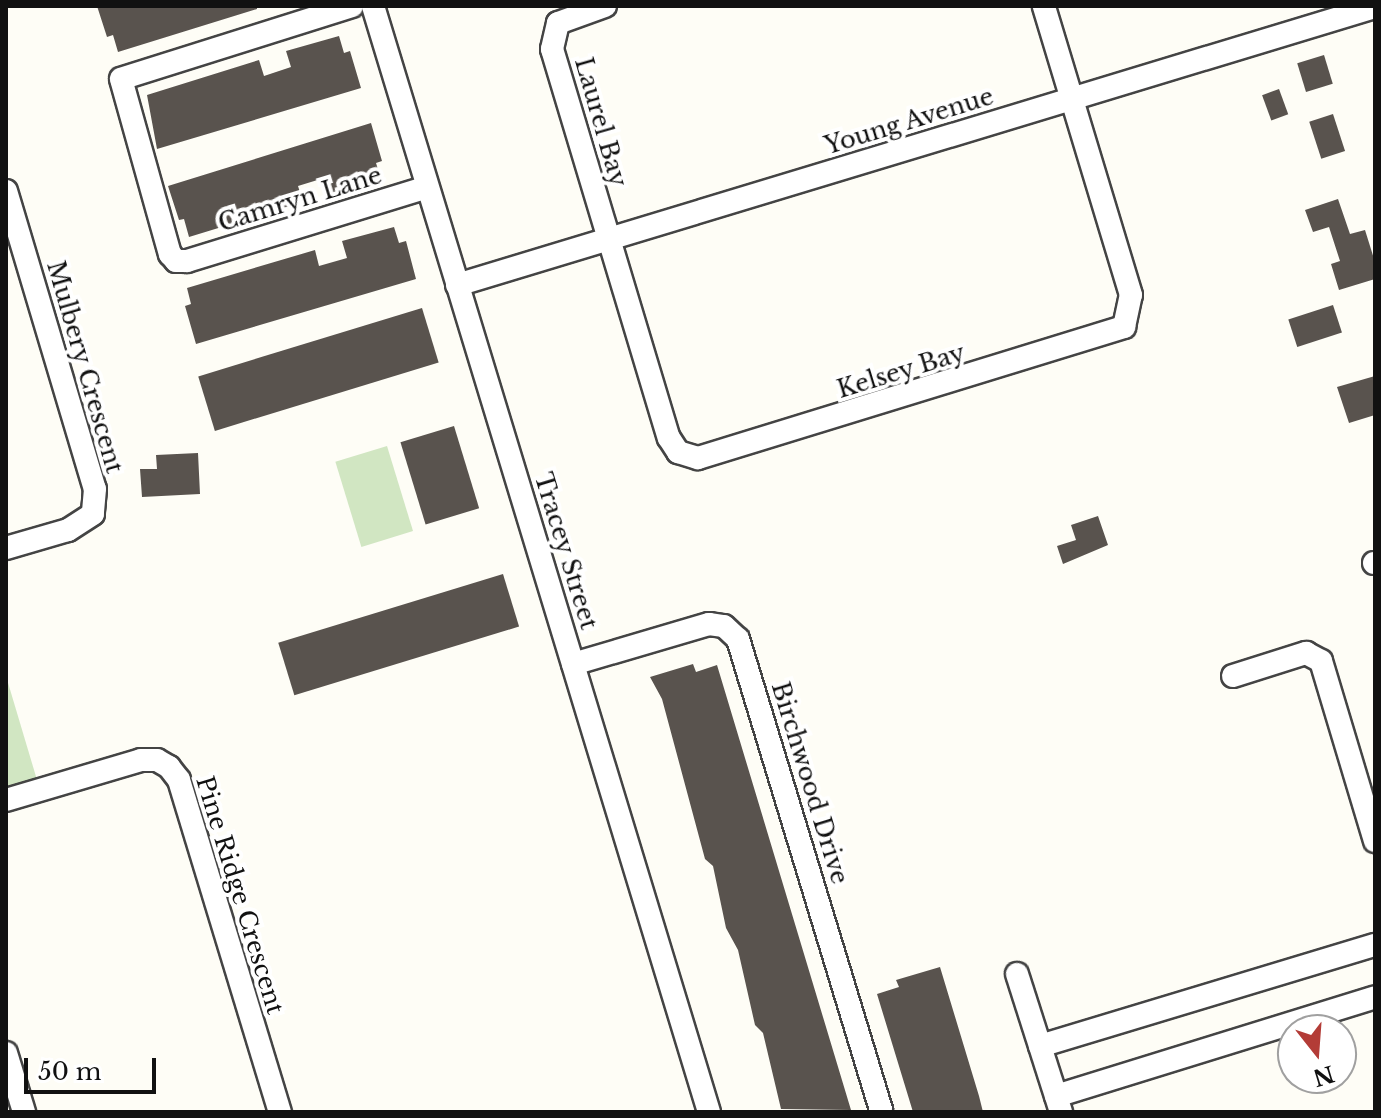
<!DOCTYPE html>
<style>
body{margin:0}
#map{position:relative;width:1381px;height:1118px;overflow:hidden;background:#fefdf6;font-family:"Libre Baskerville",serif}
div>[style]{position:absolute}
.green>*{inset:0;background:#d1e6c2;transform-origin:0 0}
.building>*{inset:0;background:#59534e;transform-origin:0 0}
.roads{filter:drop-shadow(2px 0 #444) drop-shadow(-2px 0 #444) drop-shadow(0 2px #444) drop-shadow(0 -2px #444)}
.street>*{height:22px;margin:-11px;padding:0 11px;transform-origin:11px;border-radius:11px;background:#fff}
span{translate:-50% -50%;white-space:nowrap;text-align:center;line-height:1.15;-webkit-text-stroke:8px #fff;paint-order:stroke}
.street-label{font-size:24px;color:#111}
.frame{position:absolute;inset:0;border:8px solid #111;pointer-events:none}
.north{position:absolute;left:1277px;top:1014px;width:80px;height:80px;box-sizing:border-box;background:#fff;border:2px solid #a0a0a0;border-radius:50%;rotate:163deg;font-size:22px;font-weight:700;line-height:32px;text-align:center;color:#111}
.north::after{content:'';display:block;margin:auto;width:28px;height:36px;background:#b33c37;clip-path:polygon(50% 0,100% 100%,50% 72%,0 100%)}
.scale{position:absolute;left:24px;top:1058px;width:132px;height:36px;box-sizing:border-box;border:4px solid #111;border-top:0;padding-left:10px;font-size:24px;line-height:28px;white-space:nowrap;color:#111;-webkit-text-stroke:6px #fff;paint-order:stroke}
</style>
<div id="map">
<div class="green">
<i style="left:387px;top:446px;width:89px;height:54px;rotate:73deg"></i>
<i style="clip-path:polygon(6px 676px,40px 790px,6px 800px)"></i>
</div>
<div class="building">
<i style="clip-path:polygon(97px 6px,257px 6px,257px 9px,118px 52px,113px 35px,107px 37px)"></i>
<i style="clip-path:polygon(339px 36px,344px 53px,350px 51px,361px 88px,157px 149px,147px 95px,259px 60px,264px 76px,291px 67px,286px 51px)"></i>
<i style="left:1324px;top:55px;width:30px;height:28px;rotate:73deg"></i>
<i style="left:1279px;top:89px;width:27px;height:18px;rotate:70deg"></i>
<i style="left:1333px;top:114px;width:39px;height:25px;rotate:72deg"></i>
<i style="clip-path:polygon(371px 123px,382px 161px,376px 163px,381px 179px,329px 195px,324px 178px,298px 186px,303px 202px,189px 237px,184px 219px,179px 220px,168px 186px)"></i>
<i style="clip-path:polygon(1338px 199px,1350px 234px,1365px 230px,1375px 262px,1375px 279px,1339px 290px,1331px 264px,1340px 261px,1329px 227px,1313px 232px,1305px 210px)"></i>
<i style="clip-path:polygon(394px 227px,399px 243px,406px 241px,416px 279px,196px 344px,185px 306px,191px 304px,187px 288px,315px 250px,319px 266px,347px 258px,342px 241px)"></i>
<i style="left:1333px;top:305px;width:29px;height:47px;rotate:72deg"></i>
<i style="left:422px;top:308px;width:57px;height:234px;rotate:73deg"></i>
<i style="clip-path:polygon(1375px 376px,1375px 415px,1349px 423px,1337px 387px)"></i>
<i style="left:454px;top:426px;width:86px;height:56px;rotate:73deg"></i>
<i style="clip-path:polygon(198px 453px,200px 494px,142px 497px,140px 469px,157px 469px,156px 455px)"></i>
<i style="clip-path:polygon(1098px 516px,1108px 545px,1063px 564px,1057px 546px,1076px 540px,1071px 525px)"></i>
<i style="left:503px;top:574px;width:55px;height:235px;rotate:73deg"></i>
<i style="clip-path:polygon(693px 664px,696px 672px,717px 665px,851px 1110px,781px 1109px,763px 1033px,755px 1025px,738px 950px,726px 928px,713px 866px,705px 859px,662px 699px,650px 677px)"></i>
<i style="clip-path:polygon(940px 967px,979px 1096px,983px 1112px,913px 1112px,877px 994px,899px 987px,896px 980px)"></i>
</div>
<div class="roads">
<div class="street">
<i style="left:352px;top:6px;width:242px;rotate:162.5deg"></i>
<i style="left:121px;top:79px;width:182px;rotate:74.4deg"></i>
<i style="left:170px;top:254px;width:9px;rotate:49deg"></i>
<i style="left:176px;top:261px;width:11px"></i>
<i style="left:187px;top:261px;width:251px;rotate:-17.1deg"></i>
<i style="left:373px;top:6px;width:1156px;rotate:73.1deg"></i>
<i style="left:605px;top:6px;width:50px;rotate:160.1deg"></i>
<i style="left:558px;top:23px;width:27px;rotate:103deg"></i>
<i style="left:552px;top:49px;width:406px;rotate:73.3deg"></i>
<i style="left:669px;top:438px;width:17px;rotate:57deg"></i>
<i style="left:678px;top:452px;width:21px;rotate:17deg"></i>
<i style="left:698px;top:458px;width:446px;rotate:-17.1deg"></i>
<i style="left:1124px;top:327px;width:33px;rotate:-78deg"></i>
<i style="left:1131px;top:295px;width:302px;rotate:-106.8deg"></i>
<i style="left:6px;top:191px;width:311px;rotate:73.4deg"></i>
<i style="left:95px;top:489px;width:25px;rotate:95deg"></i>
<i style="left:93px;top:514px;width:30px;rotate:147deg"></i>
<i style="left:68px;top:530px;width:65px;rotate:163.8deg"></i>
<i style="left:457px;top:285px;width:959px;rotate:-16.85deg"></i>
<i style="left:1374px;top:563px;width:1px"></i>
<i style="left:573px;top:664px;width:142px;rotate:-16.4deg"></i>
<i style="left:709px;top:624px;width:15px;rotate:8deg"></i>
<i style="left:724px;top:626px;width:19px;rotate:43deg"></i>
<i style="left:738px;top:639px;width:494px;rotate:73.1deg"></i>
<i style="left:1233px;top:676px;width:77px;rotate:-17.5deg"></i>
<i style="left:1306px;top:653px;width:17px;rotate:28deg"></i>
<i style="left:1321px;top:661px;width:188px;rotate:73.3deg"></i>
<i style="left:6px;top:800px;width:141px;rotate:-16.5deg"></i>
<i style="left:141px;top:760px;width:16px"></i>
<i style="left:157px;top:760px;width:14px;rotate:30deg"></i>
<i style="left:169px;top:767px;width:16px;rotate:52deg"></i>
<i style="left:179px;top:780px;width:347px;rotate:73.1deg"></i>
<i style="left:1017px;top:974px;width:145px;rotate:72.3deg"></i>
<i style="left:1040px;top:1046px;width:350px;rotate:-16.8deg"></i>
<i style="left:6px;top:1053px;width:62px;rotate:73deg"></i>
<i style="left:1056px;top:1096px;width:334px;rotate:-17.2deg"></i>
</div>
</div>
<div class="street-label">
<span style="left:909px;top:121px;rotate:-17deg">Young Avenue</span>
<span style="left:601px;top:122px;rotate:74deg">Laurel Bay</span>
<span style="left:300px;top:199px;rotate:-17deg">Camryn Lane</span>
<span style="left:85px;top:367px;rotate:74deg">Mulbery Crescent</span>
<span style="left:901px;top:371px;rotate:-17deg">Kelsey Bay</span>
<span style="left:566px;top:551px;rotate:73deg">Tracey Street</span>
<span style="left:810px;top:783px;rotate:73deg">Birchwood Drive</span>
<span style="left:240px;top:895px;rotate:73deg">Pine Ridge Crescent</span>
</div>
<div class="frame"></div>
<div class="north">N</div>
<div class="scale">50 m</div>
</div>
